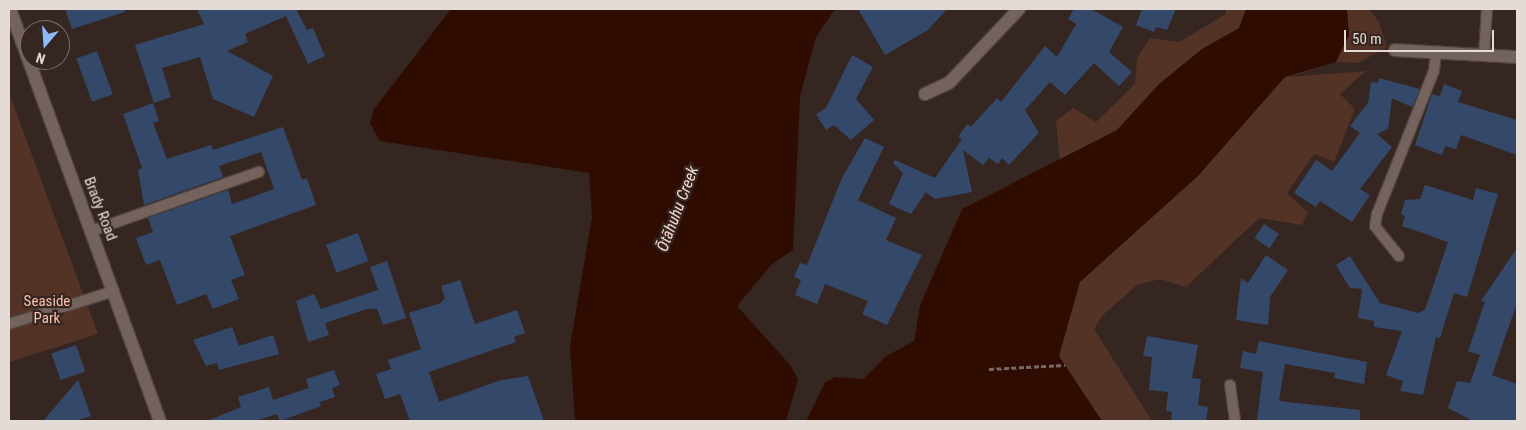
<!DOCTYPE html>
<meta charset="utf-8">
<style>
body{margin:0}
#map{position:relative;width:1526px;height:430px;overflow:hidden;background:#352621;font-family:"Roboto Condensed",sans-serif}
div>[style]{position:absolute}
.green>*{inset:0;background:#543327}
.water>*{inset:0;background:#2f0c01}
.building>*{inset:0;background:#34496a;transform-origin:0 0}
.path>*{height:3px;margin-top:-1.5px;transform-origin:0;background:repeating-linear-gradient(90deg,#766964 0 5px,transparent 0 7.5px)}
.roads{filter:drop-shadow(1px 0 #50443f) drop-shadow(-1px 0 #50443f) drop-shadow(0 1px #50443f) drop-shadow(0 -1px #50443f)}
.service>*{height:10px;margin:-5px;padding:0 5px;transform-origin:5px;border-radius:5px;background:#74625c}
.minor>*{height:12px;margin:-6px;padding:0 6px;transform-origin:6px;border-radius:6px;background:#74625c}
span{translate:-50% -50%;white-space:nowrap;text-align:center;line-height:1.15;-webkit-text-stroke:4.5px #352621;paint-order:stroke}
.street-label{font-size:15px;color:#e4dad6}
.park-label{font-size:15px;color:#fcc2ac}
.water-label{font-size:16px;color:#f8dacf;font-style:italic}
.frame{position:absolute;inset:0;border:10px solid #e4dad6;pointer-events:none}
.north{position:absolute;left:20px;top:20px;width:50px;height:50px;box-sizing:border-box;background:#352621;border:1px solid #7b6e69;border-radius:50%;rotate:198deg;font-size:14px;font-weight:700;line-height:20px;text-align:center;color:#e4dad6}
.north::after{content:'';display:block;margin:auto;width:18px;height:22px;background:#8eb9fc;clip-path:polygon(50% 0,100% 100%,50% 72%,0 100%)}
.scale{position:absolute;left:1344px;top:30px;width:150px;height:22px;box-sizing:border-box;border:2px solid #e4dad6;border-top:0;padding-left:6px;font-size:15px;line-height:18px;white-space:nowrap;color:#e4dad6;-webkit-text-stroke:4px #352621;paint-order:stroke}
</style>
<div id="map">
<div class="green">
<i style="clip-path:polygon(1225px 9px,1369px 9px,1379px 22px,1387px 47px,1358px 63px,1336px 62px,1288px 77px,1366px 71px,1340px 94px,1355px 109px,1334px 162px,1314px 154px,1287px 193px,1308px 213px,1302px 225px,1259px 218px,1186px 287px,1160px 279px,1137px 285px,1103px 315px,1094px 329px,1152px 421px,806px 421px,825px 382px,835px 377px,863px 379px,886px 356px,914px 341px,920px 305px,962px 209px,1060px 161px,1056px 121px,1073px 108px,1096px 122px,1135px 84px,1137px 58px,1150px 38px,1179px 42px,1226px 14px)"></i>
<i style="clip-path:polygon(9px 93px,98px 334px,9px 362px)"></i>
</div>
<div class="water">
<i style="clip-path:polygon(451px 9px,835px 9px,816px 37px,800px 96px,793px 250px,772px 264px,737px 306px,791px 366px,798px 380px,786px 421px,575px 421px,570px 346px,592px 217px,589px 173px,380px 141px,370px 123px,374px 109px)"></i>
<i style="clip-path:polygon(1246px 9px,1347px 9px,1349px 35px,1336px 62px,1285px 77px,1198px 176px,1080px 282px,1059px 356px,1102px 421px,806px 421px,825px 382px,835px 377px,863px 379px,886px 356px,914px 341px,920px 305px,962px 209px,1117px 130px,1159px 84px,1202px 49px,1239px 28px)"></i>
</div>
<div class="building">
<i style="clip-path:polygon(65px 9px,125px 9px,125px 12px,72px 29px)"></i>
<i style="clip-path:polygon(197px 9px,302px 9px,297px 11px,307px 30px,313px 28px,325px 56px,308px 64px,286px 16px,245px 34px,248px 42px,227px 51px,273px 76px,254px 117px,213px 99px,200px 57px,162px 68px,171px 97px,154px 103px,135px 45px,204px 24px)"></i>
<i style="clip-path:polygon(858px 9px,947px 9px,928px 30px,885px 55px)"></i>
<i style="clip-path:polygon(1074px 9px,1091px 9px,1123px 27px,1109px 52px,1132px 72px,1119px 86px,1094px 63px,1065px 95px,1050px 82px,1025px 110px,1039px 133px,1009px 165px,1002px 158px,998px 164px,989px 158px,983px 165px,963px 150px,972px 192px,935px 199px,926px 192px,911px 214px,889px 204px,903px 173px,893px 163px,895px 160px,935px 178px,962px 139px,958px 137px,967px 124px,971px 127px,997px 98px,1001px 102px,1045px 46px,1057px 57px,1076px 24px,1068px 19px)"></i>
<i style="clip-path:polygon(1142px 9px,1176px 9px,1167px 30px,1156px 27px,1154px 32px,1136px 25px)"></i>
<i style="left:97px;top:51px;width:46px;height:22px;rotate:70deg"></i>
<i style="clip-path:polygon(852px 55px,873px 67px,856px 99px,874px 120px,851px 140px,834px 125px,826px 130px,816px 114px,826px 108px)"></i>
<i style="clip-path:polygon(1379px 78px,1420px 89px,1412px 107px,1392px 98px,1388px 129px,1377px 134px,1392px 147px,1360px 189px,1370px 195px,1352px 222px,1320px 201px,1316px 207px,1294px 193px,1316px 160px,1332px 171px,1360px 133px,1350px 126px,1368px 103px,1371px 82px,1378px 83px)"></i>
<i style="clip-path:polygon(1444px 84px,1462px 91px,1458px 102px,1517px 120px,1517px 155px,1461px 135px,1456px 149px,1445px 146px,1442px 155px,1415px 145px,1432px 94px,1440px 96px)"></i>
<i style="clip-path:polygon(153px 103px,159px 121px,153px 123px,167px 159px,211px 145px,213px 150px,283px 127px,302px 180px,307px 178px,316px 205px,230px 236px,245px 275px,231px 280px,239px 299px,213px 309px,206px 294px,177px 305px,160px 260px,146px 265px,136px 238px,153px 232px,148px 218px,228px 190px,232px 204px,274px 189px,261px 152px,219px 166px,223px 177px,144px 205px,138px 170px,142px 168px,123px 114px)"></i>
<i style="clip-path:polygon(865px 138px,884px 147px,858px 200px,896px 218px,886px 240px,922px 255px,887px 325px,862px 314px,868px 301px,825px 284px,817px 304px,795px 295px,801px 280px,794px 277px,800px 263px,807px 265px,842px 178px)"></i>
<i style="clip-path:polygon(1425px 185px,1473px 200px,1476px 188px,1498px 194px,1467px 297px,1454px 293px,1440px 338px,1436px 337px,1423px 395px,1400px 391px,1403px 381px,1386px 375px,1402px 331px,1374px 327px,1374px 321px,1358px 318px,1362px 289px,1350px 288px,1336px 265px,1350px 256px,1380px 303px,1418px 313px,1425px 310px,1448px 242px,1402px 226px,1405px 216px,1401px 214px,1405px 200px,1420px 199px)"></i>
<i style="left:1264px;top:224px;width:18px;height:17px;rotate:34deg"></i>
<i style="left:358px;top:233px;width:30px;height:34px;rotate:70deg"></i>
<i style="clip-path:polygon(1517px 248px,1517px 303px,1492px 375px,1517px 384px,1517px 421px,1473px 421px,1448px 408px,1457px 381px,1470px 383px,1480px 355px,1468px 351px,1485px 302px,1481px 301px)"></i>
<i style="clip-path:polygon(1266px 255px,1288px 270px,1270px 297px,1268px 325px,1236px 320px,1241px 278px,1248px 283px)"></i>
<i style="clip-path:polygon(387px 261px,406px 318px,383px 325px,377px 309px,367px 309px,325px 323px,329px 335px,308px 342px,296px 301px,314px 294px,321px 309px,378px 290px,370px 267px)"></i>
<i style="clip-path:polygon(460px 280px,475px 324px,517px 310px,525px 333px,514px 337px,516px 342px,429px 372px,439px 402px,501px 380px,528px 376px,544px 421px,410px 421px,400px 394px,385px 399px,376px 374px,391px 369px,388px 360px,421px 349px,409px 313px,441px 303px,445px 298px,441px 286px)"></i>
<i style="clip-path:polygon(232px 327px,239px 346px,273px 335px,279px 354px,219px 370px,217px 363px,206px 366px,193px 340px)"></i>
<i style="clip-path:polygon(1147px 336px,1198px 345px,1192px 378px,1201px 379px,1198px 405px,1208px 407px,1206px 421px,1171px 421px,1172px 412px,1166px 411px,1168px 392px,1149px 390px,1152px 357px,1143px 356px)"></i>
<i style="clip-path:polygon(1259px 341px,1367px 362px,1364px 384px,1334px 378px,1335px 373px,1285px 364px,1279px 401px,1360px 410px,1360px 421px,1257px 421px,1263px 372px,1240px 368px,1243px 351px,1256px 354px)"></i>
<i style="left:76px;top:345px;width:28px;height:26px;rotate:71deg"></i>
<i style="clip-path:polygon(334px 370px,340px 385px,332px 388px,335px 397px,320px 402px,321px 406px,280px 421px,277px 414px,255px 421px,207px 421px,241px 407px,238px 397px,269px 387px,273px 400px,309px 388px,306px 379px)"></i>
<i style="clip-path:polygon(78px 380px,91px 416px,75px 421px,43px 421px)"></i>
</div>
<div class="path">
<i style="left:989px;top:369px;width:76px;rotate:-3deg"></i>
</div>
<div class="roads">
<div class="service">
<i style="left:1484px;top:55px;width:46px;rotate:-86.3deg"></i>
<i style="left:91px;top:231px;width:178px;rotate:-19.4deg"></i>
<i style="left:1399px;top:256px;width:38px;rotate:-129deg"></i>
<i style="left:1375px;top:226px;width:12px;rotate:-81deg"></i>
<i style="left:1377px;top:214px;width:154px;rotate:-68.3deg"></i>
<i style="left:1434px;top:71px;width:19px;rotate:-84deg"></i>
<i style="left:9px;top:324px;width:110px;rotate:-17.4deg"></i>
<i style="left:1230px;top:385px;width:36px;rotate:82deg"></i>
</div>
<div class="minor">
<i style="left:10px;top:9px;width:438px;rotate:70deg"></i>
<i style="left:1395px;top:50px;width:122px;rotate:3.3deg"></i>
<i style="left:925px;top:94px;width:26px;rotate:-25deg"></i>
<i style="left:949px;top:83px;width:102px;rotate:-46.6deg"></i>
</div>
</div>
<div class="street-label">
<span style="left:100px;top:209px;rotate:69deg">Brady Road</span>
</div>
<div class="park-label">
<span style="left:47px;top:310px">Seaside<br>Park</span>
</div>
<div class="water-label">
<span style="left:678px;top:209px;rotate:-69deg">Ōtāhuhu Creek</span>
</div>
<div class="frame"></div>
<div class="north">N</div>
<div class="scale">50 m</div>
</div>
